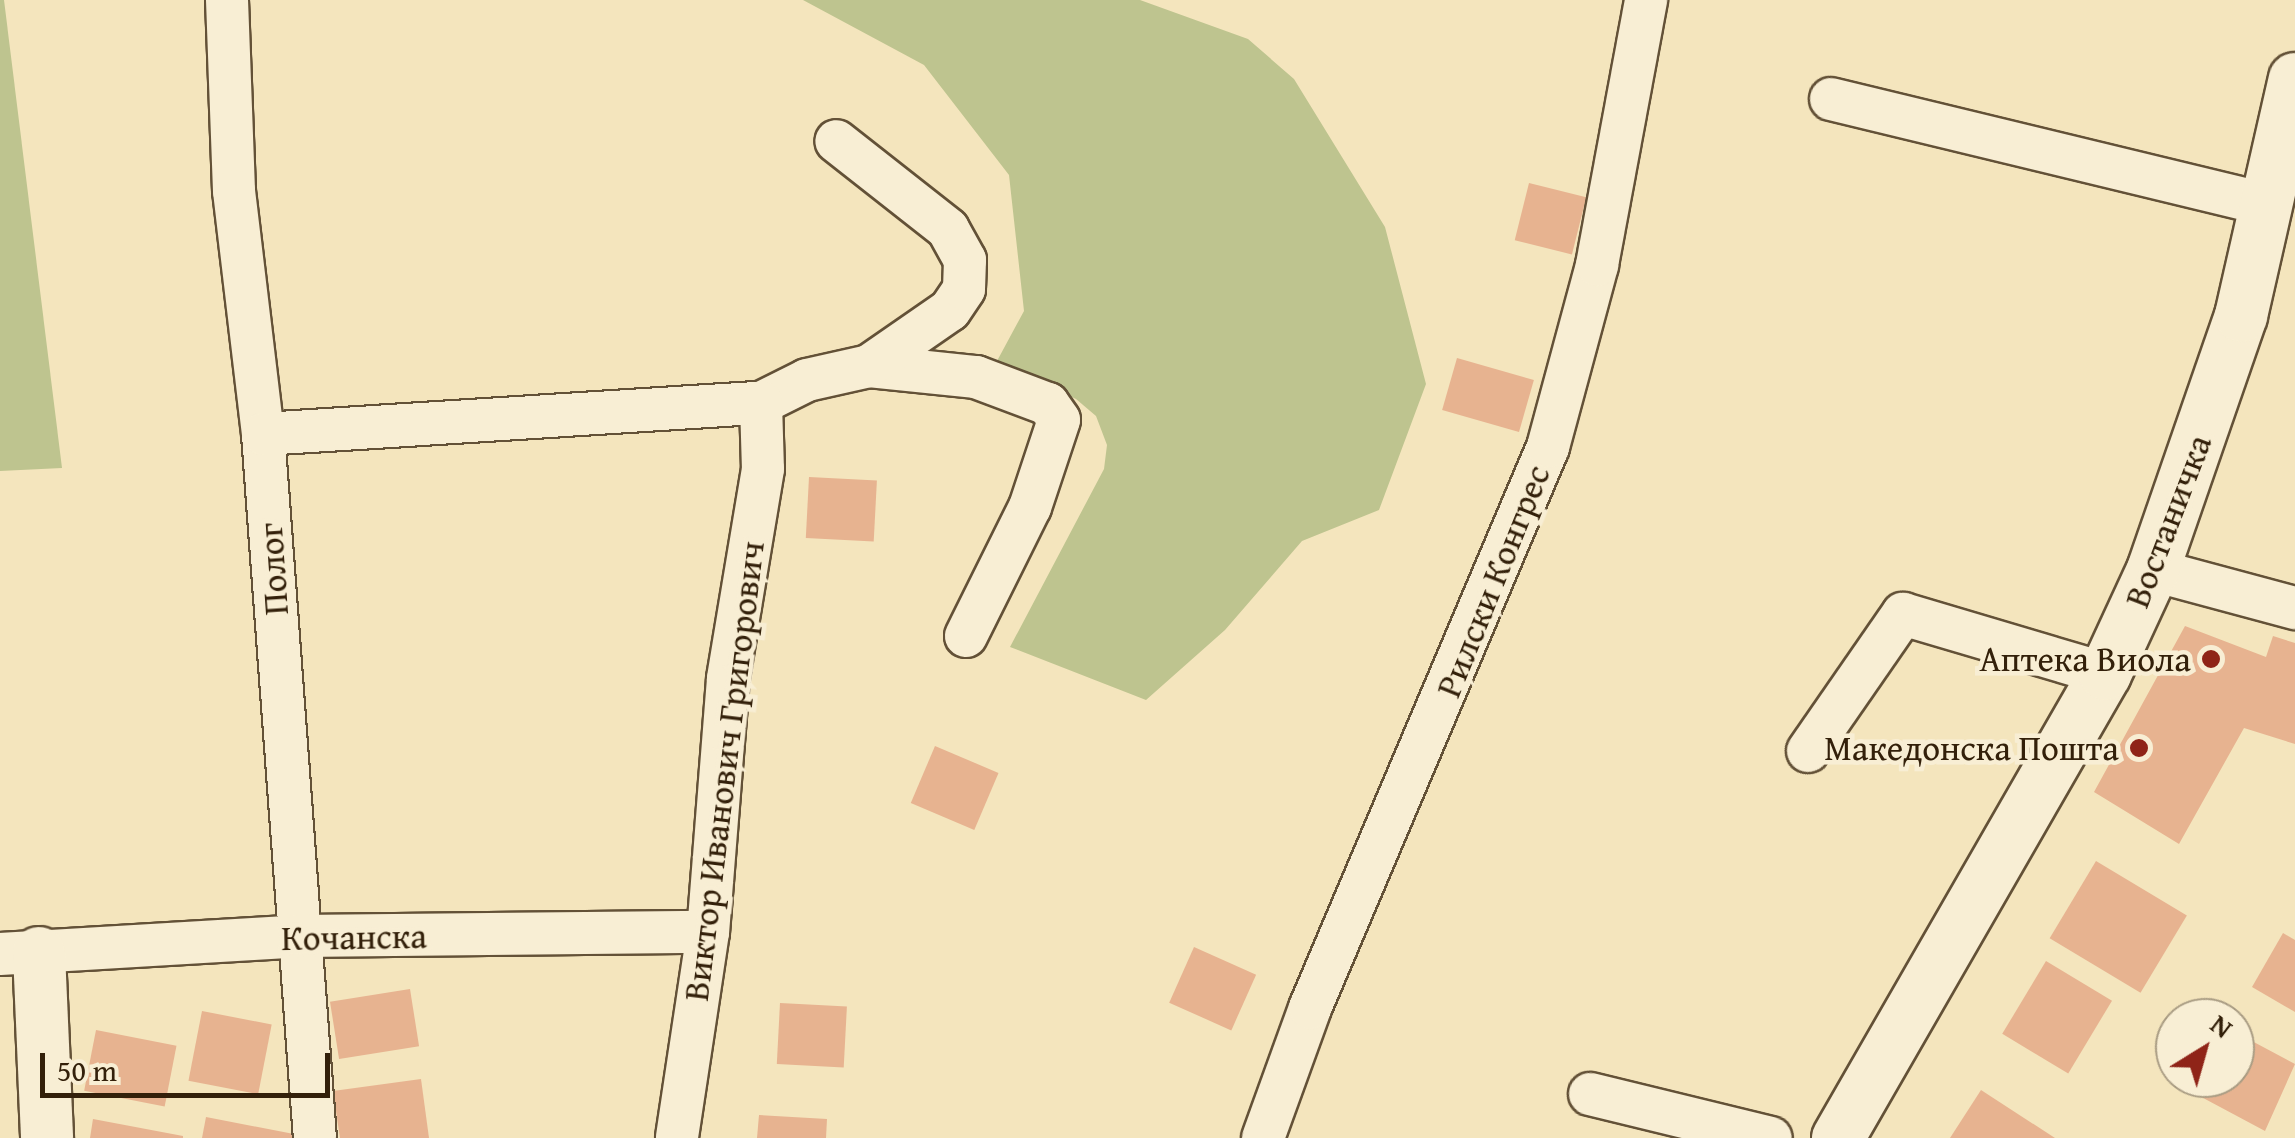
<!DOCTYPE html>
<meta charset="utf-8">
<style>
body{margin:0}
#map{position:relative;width:2295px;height:1138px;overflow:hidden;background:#f4e5bd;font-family:"Gentium Book Plus",serif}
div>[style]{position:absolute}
.green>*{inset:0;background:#bec48f}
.building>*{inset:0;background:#e7b390;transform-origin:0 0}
.roads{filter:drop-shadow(2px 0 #635137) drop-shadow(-2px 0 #635137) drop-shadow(0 2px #635137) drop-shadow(0 -2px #635137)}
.minor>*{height:42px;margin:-21px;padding:0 21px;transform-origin:21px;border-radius:21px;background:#f8eed4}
.tertiary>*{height:52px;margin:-26px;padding:0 26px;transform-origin:26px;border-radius:26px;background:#f8eed4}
.dots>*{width:28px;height:28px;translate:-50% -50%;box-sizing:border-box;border:5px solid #f8eed4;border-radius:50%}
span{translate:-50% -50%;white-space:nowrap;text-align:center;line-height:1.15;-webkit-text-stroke:9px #f8eed4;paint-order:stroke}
.street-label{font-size:35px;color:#33200a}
.poi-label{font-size:35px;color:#33200a}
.right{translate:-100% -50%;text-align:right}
.north{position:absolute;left:2155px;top:998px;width:100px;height:100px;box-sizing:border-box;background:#f8eed4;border:2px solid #a99c83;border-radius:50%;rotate:37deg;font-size:28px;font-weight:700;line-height:40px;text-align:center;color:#33200a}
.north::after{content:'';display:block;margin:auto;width:35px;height:45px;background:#8f2418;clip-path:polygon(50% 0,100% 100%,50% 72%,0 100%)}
.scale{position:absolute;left:40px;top:1053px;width:290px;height:45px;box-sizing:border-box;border:5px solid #33200a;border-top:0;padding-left:12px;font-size:30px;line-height:35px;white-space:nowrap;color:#33200a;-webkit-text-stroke:8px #f8eed4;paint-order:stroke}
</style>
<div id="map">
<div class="green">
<i style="clip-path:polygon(0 0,4px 0,62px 468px,0 471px)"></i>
<i style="clip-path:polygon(803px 0,1140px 0,1248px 39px,1294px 79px,1385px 227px,1426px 384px,1379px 510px,1302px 541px,1225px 630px,1146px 700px,1010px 647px,1104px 469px,1107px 445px,1096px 416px,1076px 399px,997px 361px,1024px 311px,1009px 175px,924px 65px)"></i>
</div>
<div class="building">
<i style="left:1529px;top:183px;width:59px;height:59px;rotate:14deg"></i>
<i style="left:1457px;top:358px;width:80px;height:54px;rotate:16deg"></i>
<i style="left:809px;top:477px;width:68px;height:61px;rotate:3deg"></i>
<i style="clip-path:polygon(2185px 626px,2266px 657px,2273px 636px,2295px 643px,2295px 744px,2244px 728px,2179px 844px,2094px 792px)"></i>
<i style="left:935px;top:746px;width:69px;height:62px;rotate:23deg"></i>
<i style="left:2096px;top:861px;width:106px;height:90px;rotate:31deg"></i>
<i style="clip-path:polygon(2283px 933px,2295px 940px,2295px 1012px,2252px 987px)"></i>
<i style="left:1194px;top:947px;width:68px;height:61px;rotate:24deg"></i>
<i style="left:2046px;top:961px;width:77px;height:85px;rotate:31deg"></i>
<i style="left:410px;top:989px;width:58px;height:81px;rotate:81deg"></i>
<i style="left:780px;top:1003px;width:67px;height:61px;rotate:3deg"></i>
<i style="left:202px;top:1011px;width:71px;height:71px;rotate:11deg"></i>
<i style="left:96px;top:1030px;width:82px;height:62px;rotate:11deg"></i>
<i style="clip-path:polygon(2235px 1032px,2295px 1064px,2265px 1131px,2177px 1084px,2180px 1078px,2235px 1078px)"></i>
<i style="clip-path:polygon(421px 1079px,429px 1138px,340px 1138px,333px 1091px)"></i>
<i style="clip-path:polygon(1981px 1090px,2055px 1138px,1950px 1138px)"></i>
<i style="clip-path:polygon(759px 1115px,827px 1119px,826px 1138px,757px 1138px)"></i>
<i style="clip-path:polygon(206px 1117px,299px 1135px,298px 1138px,202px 1138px)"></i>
<i style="clip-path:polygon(93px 1119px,183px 1136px,183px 1138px,90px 1138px)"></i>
</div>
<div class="roads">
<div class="minor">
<i style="left:227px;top:0;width:191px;rotate:87.9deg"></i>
<i style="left:234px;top:191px;width:245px;rotate:83.2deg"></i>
<i style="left:263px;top:434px;width:706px;rotate:85.78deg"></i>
<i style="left:1831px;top:99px;width:447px;rotate:13.6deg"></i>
<i style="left:869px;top:366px;width:108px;rotate:5.9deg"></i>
<i style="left:976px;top:377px;width:77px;rotate:20.6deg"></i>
<i style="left:1048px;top:404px;width:19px;rotate:55deg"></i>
<i style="left:1059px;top:420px;width:92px;rotate:108.4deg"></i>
<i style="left:1030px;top:507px;width:144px;rotate:116.4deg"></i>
<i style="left:761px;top:403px;width:51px;rotate:-26.6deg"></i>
<i style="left:807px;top:380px;width:64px;rotate:-12.7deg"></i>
<i style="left:869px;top:366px;width:98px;rotate:-34.7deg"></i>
<i style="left:950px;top:310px;width:25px;rotate:-56deg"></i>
<i style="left:964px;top:289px;width:29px;rotate:-88deg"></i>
<i style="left:965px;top:260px;width:35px;rotate:-119deg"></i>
<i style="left:948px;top:229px;width:142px;rotate:-141.8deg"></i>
<i style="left:263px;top:434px;width:499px;rotate:-3.6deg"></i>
<i style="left:761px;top:403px;width:66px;rotate:88.3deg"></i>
<i style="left:763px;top:469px;width:213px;rotate:99.5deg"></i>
<i style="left:728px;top:679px;width:254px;rotate:94.5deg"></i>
<i style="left:708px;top:932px;width:208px;rotate:98.6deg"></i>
<i style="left:2153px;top:570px;width:147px;rotate:15deg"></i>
<i style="left:1808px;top:751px;width:167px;rotate:-55.3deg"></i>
<i style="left:1903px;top:614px;width:211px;rotate:16.5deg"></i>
<i style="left:0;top:954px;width:300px;rotate:-3.4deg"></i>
<i style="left:299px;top:936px;width:409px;rotate:-0.6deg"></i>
<i style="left:1590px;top:1094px;width:186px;rotate:13.7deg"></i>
<i style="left:1263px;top:1138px;width:138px;rotate:-70.1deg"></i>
<i style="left:1310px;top:1008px;width:609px;rotate:-67.01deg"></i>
<i style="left:1548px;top:447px;width:188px;rotate:-74.9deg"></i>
<i style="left:1597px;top:265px;width:269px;rotate:-79.5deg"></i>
</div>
<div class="tertiary">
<i style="left:39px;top:953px;width:185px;rotate:87.5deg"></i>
<i style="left:1838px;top:1138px;width:535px;rotate:-60.08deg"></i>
<i style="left:2105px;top:674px;width:115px;rotate:-65.2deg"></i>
<i style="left:2153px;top:570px;width:269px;rotate:-70.9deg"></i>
<i style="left:2241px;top:316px;width:243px;rotate:-77.2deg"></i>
</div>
</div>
<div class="dots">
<i style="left:2211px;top:659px;background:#8f2418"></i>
<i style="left:2139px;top:748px;background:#8f2418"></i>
</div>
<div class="street-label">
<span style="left:2168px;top:521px;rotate:-69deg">Востаничка</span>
<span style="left:273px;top:569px;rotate:-94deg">Полог</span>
<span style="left:1493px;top:581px;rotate:-68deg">Рилски Конгрес</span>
<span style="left:724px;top:771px;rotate:-83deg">Виктор Иванович Григорович</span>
<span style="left:354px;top:937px;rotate:-1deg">Кочанска</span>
</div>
<div class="poi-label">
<span class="right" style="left:2191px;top:659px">Аптека Виола</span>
<span class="right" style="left:2119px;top:748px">Македонска Пошта</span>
</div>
<div class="north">N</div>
<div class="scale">50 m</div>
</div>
